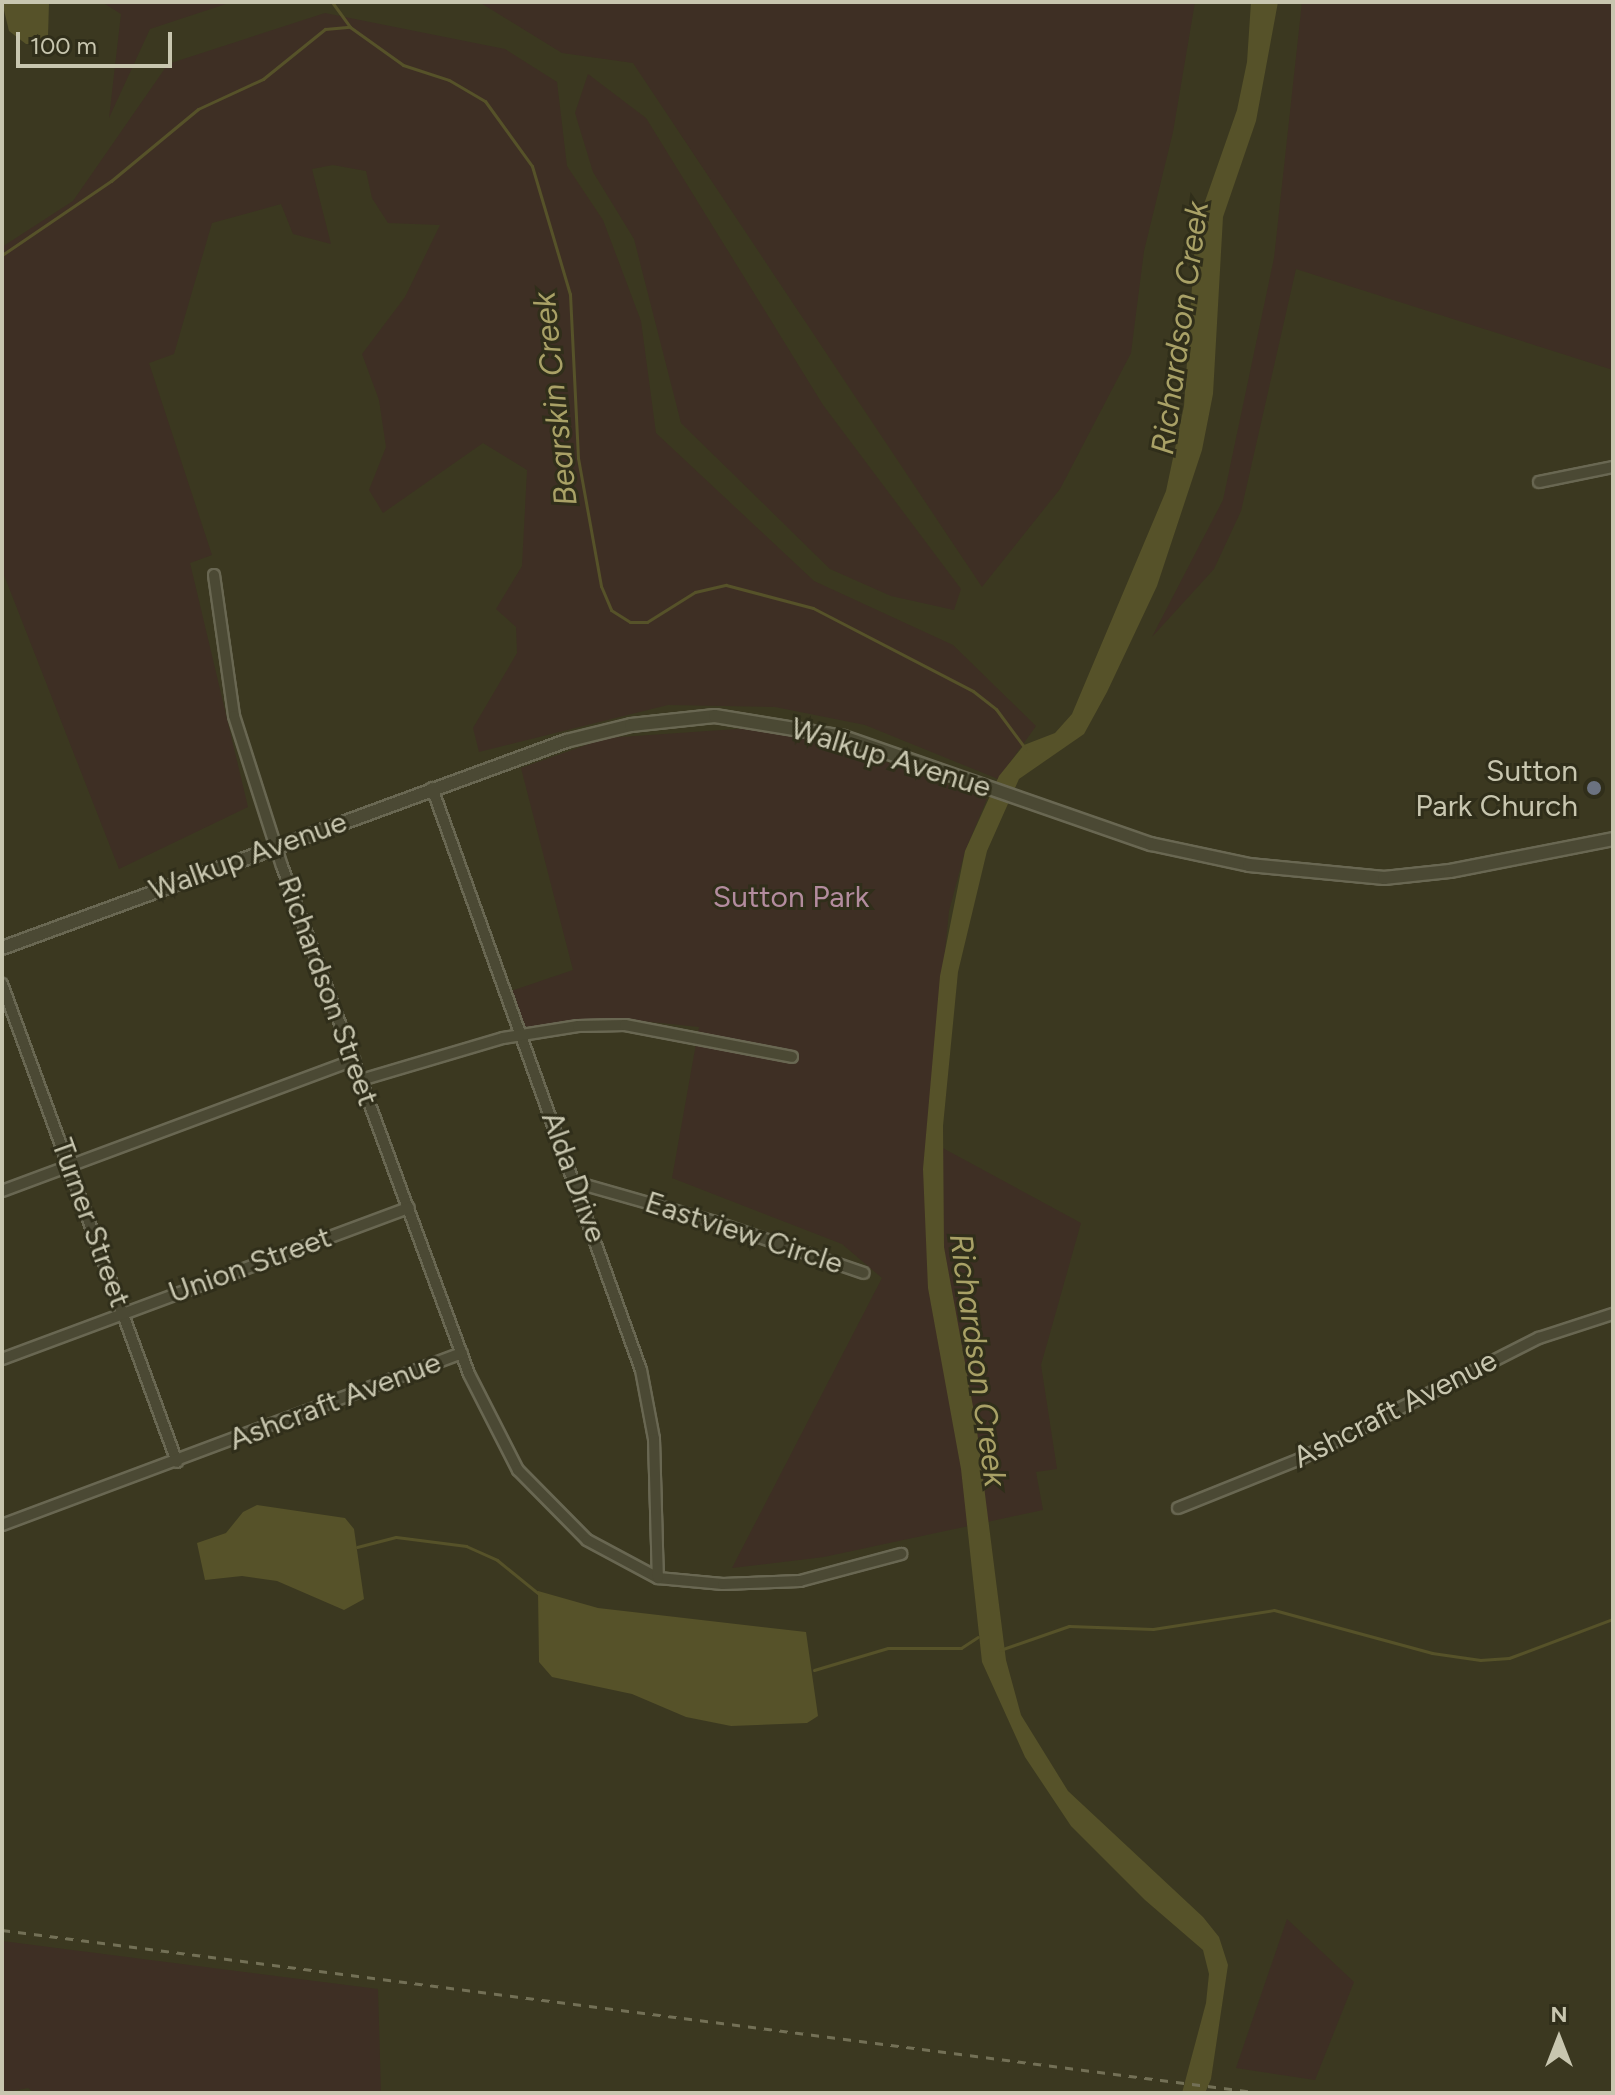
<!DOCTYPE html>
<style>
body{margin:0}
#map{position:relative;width:1615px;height:2095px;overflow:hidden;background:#3b3820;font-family:Figtree,sans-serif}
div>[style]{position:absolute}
.green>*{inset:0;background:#3e2f24}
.water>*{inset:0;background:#565229}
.stream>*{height:3px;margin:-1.5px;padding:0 1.5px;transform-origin:1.5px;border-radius:1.5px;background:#565229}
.roads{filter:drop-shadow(2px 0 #696752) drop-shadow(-2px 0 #696752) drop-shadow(0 2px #696752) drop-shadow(0 -2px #696752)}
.minor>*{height:10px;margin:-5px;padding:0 5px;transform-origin:5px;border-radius:5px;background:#4b4934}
.tertiary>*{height:12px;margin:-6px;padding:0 6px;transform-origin:6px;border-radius:6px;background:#4b4934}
.rail>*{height:3px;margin-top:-1.5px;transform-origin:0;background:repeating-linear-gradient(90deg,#737056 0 8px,transparent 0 16px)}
.dots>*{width:22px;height:22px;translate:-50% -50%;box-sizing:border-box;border:4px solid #302e1a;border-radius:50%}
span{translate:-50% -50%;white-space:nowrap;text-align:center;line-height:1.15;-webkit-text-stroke:6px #302e1a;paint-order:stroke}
.street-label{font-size:30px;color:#c8c6af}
.poi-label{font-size:30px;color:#c8c6af}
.right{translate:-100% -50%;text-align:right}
.park-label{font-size:30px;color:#b38c9e}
.water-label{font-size:32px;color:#a9a166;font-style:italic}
.frame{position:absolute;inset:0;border:4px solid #c8c6af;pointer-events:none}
.north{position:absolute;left:1519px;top:1999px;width:80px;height:80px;-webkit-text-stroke:6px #302e1a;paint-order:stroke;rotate:0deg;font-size:22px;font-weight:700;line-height:32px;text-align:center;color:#c8c6af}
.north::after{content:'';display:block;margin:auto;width:28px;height:36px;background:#c8c6af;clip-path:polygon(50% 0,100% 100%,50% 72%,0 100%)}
.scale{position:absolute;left:16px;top:32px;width:156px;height:36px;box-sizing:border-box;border:4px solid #c8c6af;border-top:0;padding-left:10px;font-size:24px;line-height:28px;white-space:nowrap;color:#c8c6af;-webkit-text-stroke:6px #302e1a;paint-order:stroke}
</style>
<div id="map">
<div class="green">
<i style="clip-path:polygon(102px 2px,232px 2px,150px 29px,109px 118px,121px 14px)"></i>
<i style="clip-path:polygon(479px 2px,1195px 2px,1173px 132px,1144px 251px,1131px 353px,1060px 489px,982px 587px,633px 63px,562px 53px)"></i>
<i style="clip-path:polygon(1302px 2px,1613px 2px,1613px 370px,1296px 269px,1241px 511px,1214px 569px,1152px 637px,1223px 500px,1274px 258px)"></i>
<i style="clip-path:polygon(325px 13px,505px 49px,557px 82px,567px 166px,603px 220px,641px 321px,656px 433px,814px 581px,953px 645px,1036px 726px,998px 779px,865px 725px,775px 707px,668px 705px,479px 752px,473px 728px,517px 653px,516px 627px,496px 609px,522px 566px,527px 470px,483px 443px,383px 513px,369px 490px,386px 447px,379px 400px,362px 354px,405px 297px,440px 225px,388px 223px,372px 198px,366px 171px,333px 165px,312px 169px,331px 244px,293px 234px,281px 204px,212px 223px,174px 354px,149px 363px,212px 555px,190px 563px,248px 807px,119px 869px,2px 570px,2px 247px,73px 201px,168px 64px)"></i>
<i style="clip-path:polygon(588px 74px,646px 118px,823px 405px,961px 589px,954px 610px,891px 596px,830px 569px,681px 423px,634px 239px,593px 172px,575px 113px)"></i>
<i style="clip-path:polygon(751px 728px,834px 743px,987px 799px,965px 851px,949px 911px,926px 1139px,1081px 1223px,1041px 1365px,1057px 1469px,1036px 1472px,1043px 1510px,824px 1557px,732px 1568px,882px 1278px,842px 1244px,672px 1178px,699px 1027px,631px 1020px,525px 1027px,511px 991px,573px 970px,521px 768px,606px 738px)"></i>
<i style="clip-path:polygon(1287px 1919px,1354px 1982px,1315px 2080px,1236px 2068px)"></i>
<i style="clip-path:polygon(2px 1941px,378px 1989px,381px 2093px,35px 2093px,28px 2088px,2px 2093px)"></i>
</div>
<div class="water">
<i style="clip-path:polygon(2px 2px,49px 2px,48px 36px,40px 44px,26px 44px,9px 31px)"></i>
<i style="clip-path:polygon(1251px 2px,1278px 2px,1256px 121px,1223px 217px,1213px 394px,1202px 450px,1157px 586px,1107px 692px,1084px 734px,1019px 779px,987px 851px,958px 972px,943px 1126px,944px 1247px,976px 1423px,1006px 1660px,1021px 1715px,1068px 1791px,1203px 1917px,1219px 1937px,1228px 1965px,1211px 2079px,1205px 2093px,1182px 2093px,1206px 2003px,1209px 1974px,1203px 1950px,1145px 1900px,1071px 1826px,1025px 1757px,982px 1662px,961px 1469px,928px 1288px,923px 1169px,940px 976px,965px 851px,999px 776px,1024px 745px,1055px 733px,1072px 714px,1166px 491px,1184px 406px,1196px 227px,1237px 110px,1247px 62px)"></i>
<i style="clip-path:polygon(257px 1505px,345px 1518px,354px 1529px,364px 1599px,344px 1610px,277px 1581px,242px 1576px,205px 1580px,197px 1543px,226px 1533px,243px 1512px)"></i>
<i style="clip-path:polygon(538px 1591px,598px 1608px,806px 1632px,818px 1716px,807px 1723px,731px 1726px,686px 1717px,632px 1694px,552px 1677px,539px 1662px)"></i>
</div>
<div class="stream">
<i style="left:332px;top:2px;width:31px;rotate:54deg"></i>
<i style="left:2px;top:255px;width:132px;rotate:-34.2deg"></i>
<i style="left:111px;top:181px;width:113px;rotate:-39.6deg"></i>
<i style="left:198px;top:109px;width:72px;rotate:-24.8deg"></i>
<i style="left:263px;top:79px;width:80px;rotate:-38.9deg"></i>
<i style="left:325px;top:29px;width:25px;rotate:-5deg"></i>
<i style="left:350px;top:27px;width:65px;rotate:35.6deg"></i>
<i style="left:403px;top:65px;width:48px;rotate:18.1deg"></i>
<i style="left:449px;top:80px;width:42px;rotate:30.3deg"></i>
<i style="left:485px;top:101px;width:80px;rotate:54.1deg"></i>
<i style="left:532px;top:166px;width:134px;rotate:73.5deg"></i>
<i style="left:570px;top:294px;width:164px;rotate:87.2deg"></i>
<i style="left:578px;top:458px;width:130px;rotate:79.8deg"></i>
<i style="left:601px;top:586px;width:26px;rotate:67deg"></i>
<i style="left:611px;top:610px;width:22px;rotate:32deg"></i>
<i style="left:630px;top:622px;width:17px"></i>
<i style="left:647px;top:622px;width:57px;rotate:-32deg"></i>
<i style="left:695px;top:592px;width:32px;rotate:-13deg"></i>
<i style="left:726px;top:585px;width:90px;rotate:14.8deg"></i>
<i style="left:813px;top:608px;width:180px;rotate:27.4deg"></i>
<i style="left:973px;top:691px;width:29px;rotate:38deg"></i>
<i style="left:996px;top:709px;width:49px;rotate:53.4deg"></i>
<i style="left:357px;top:1547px;width:40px;rotate:-14.4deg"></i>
<i style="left:396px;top:1537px;width:71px;rotate:7.3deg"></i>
<i style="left:466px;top:1546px;width:34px;rotate:24deg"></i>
<i style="left:497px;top:1560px;width:55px;rotate:39.1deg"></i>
<i style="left:1000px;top:1650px;width:73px;rotate:-19.2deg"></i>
<i style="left:1069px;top:1626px;width:84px;rotate:2deg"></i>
<i style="left:1153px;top:1629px;width:122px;rotate:-8.9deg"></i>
<i style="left:1274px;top:1610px;width:164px;rotate:15.2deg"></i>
<i style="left:1432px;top:1653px;width:49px;rotate:8.3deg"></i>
<i style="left:1480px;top:1660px;width:29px;rotate:-4deg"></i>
<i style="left:1509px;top:1658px;width:111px;rotate:-20.6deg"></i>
<i style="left:814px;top:1670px;width:77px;rotate:-16.6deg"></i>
<i style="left:888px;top:1648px;width:73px"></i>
<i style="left:961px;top:1648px;width:20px;rotate:-33deg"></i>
</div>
<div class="roads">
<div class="minor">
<i style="left:1539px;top:482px;width:76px;rotate:-11.5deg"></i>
<i style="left:214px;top:575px;width:142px;rotate:81.9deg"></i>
<i style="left:234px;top:716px;width:157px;rotate:72.3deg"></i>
<i style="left:282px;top:866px;width:541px;rotate:69.79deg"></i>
<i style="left:469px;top:1374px;width:108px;rotate:63deg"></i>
<i style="left:518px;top:1470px;width:98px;rotate:45.4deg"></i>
<i style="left:587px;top:1540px;width:81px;rotate:28.2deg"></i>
<i style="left:658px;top:1578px;width:65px;rotate:5.3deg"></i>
<i style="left:723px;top:1584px;width:77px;rotate:-2.2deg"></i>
<i style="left:800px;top:1581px;width:105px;rotate:-15deg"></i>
<i style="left:432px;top:788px;width:618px;rotate:70.25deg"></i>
<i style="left:641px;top:1370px;width:70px;rotate:79.3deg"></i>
<i style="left:654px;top:1439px;width:139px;rotate:88.4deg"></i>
<i style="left:2px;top:984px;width:509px;rotate:69.89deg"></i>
<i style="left:361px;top:1080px;width:148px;rotate:-16.5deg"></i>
<i style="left:503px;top:1038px;width:76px;rotate:-9.1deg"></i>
<i style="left:578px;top:1026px;width:47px;rotate:-1.2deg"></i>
<i style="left:625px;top:1025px;width:170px;rotate:10.8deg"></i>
<i style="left:578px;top:1183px;width:142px;rotate:15.9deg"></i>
<i style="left:715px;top:1222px;width:157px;rotate:18.9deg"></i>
<i style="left:2px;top:1191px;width:376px;rotate:-20.4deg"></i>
<i style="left:2px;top:1359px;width:434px;rotate:-20.4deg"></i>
<i style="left:1178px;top:1508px;width:131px;rotate:-21.9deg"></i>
<i style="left:1300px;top:1459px;width:268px;rotate:-26.9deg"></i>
<i style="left:1539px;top:1338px;width:78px;rotate:-18deg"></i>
<i style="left:2px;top:1525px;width:491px;rotate:-20.5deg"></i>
</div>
<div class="tertiary">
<i style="left:2px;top:948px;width:601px;rotate:-20.15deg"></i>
<i style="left:566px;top:741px;width:67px;rotate:-13.8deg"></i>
<i style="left:631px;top:725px;width:84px;rotate:-6.1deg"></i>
<i style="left:715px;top:716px;width:130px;rotate:9.3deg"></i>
<i style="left:843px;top:737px;width:326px;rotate:19.2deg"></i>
<i style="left:1151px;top:844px;width:100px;rotate:12.1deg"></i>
<i style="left:1249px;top:865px;width:136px;rotate:5.5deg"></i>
<i style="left:1384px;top:878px;width:66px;rotate:-6.1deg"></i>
<i style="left:1450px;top:871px;width:166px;rotate:-11.1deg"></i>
</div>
</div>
<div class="rail">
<i style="left:2px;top:1930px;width:1270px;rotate:7.37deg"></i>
</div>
<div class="dots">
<i style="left:1594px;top:788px;background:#6b7280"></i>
</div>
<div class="street-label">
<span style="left:891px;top:758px;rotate:17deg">Walkup Avenue</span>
<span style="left:248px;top:856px;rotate:-20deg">Walkup Avenue</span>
<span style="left:328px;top:991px;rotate:70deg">Richardson Street</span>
<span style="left:574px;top:1177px;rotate:70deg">Alda Drive</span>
<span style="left:91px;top:1223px;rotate:70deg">Turner Street</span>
<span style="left:744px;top:1233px;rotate:18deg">Eastview Circle</span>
<span style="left:250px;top:1265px;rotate:-20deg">Union Street</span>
<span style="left:335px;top:1401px;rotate:-21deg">Ashcraft Avenue</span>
<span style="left:1395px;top:1409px;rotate:-27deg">Ashcraft Avenue</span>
</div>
<div class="poi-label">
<span class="right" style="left:1578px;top:788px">Sutton<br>Park Church</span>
</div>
<div class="park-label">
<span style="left:791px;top:897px">Sutton Park</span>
</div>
<div class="water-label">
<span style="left:1180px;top:328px;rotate:-82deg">Richardson Creek</span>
<span style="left:555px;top:399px;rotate:-96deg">Bearskin Creek</span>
<span style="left:978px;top:1360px;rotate:82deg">Richardson Creek</span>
</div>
<div class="frame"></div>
<div class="north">N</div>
<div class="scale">100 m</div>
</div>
